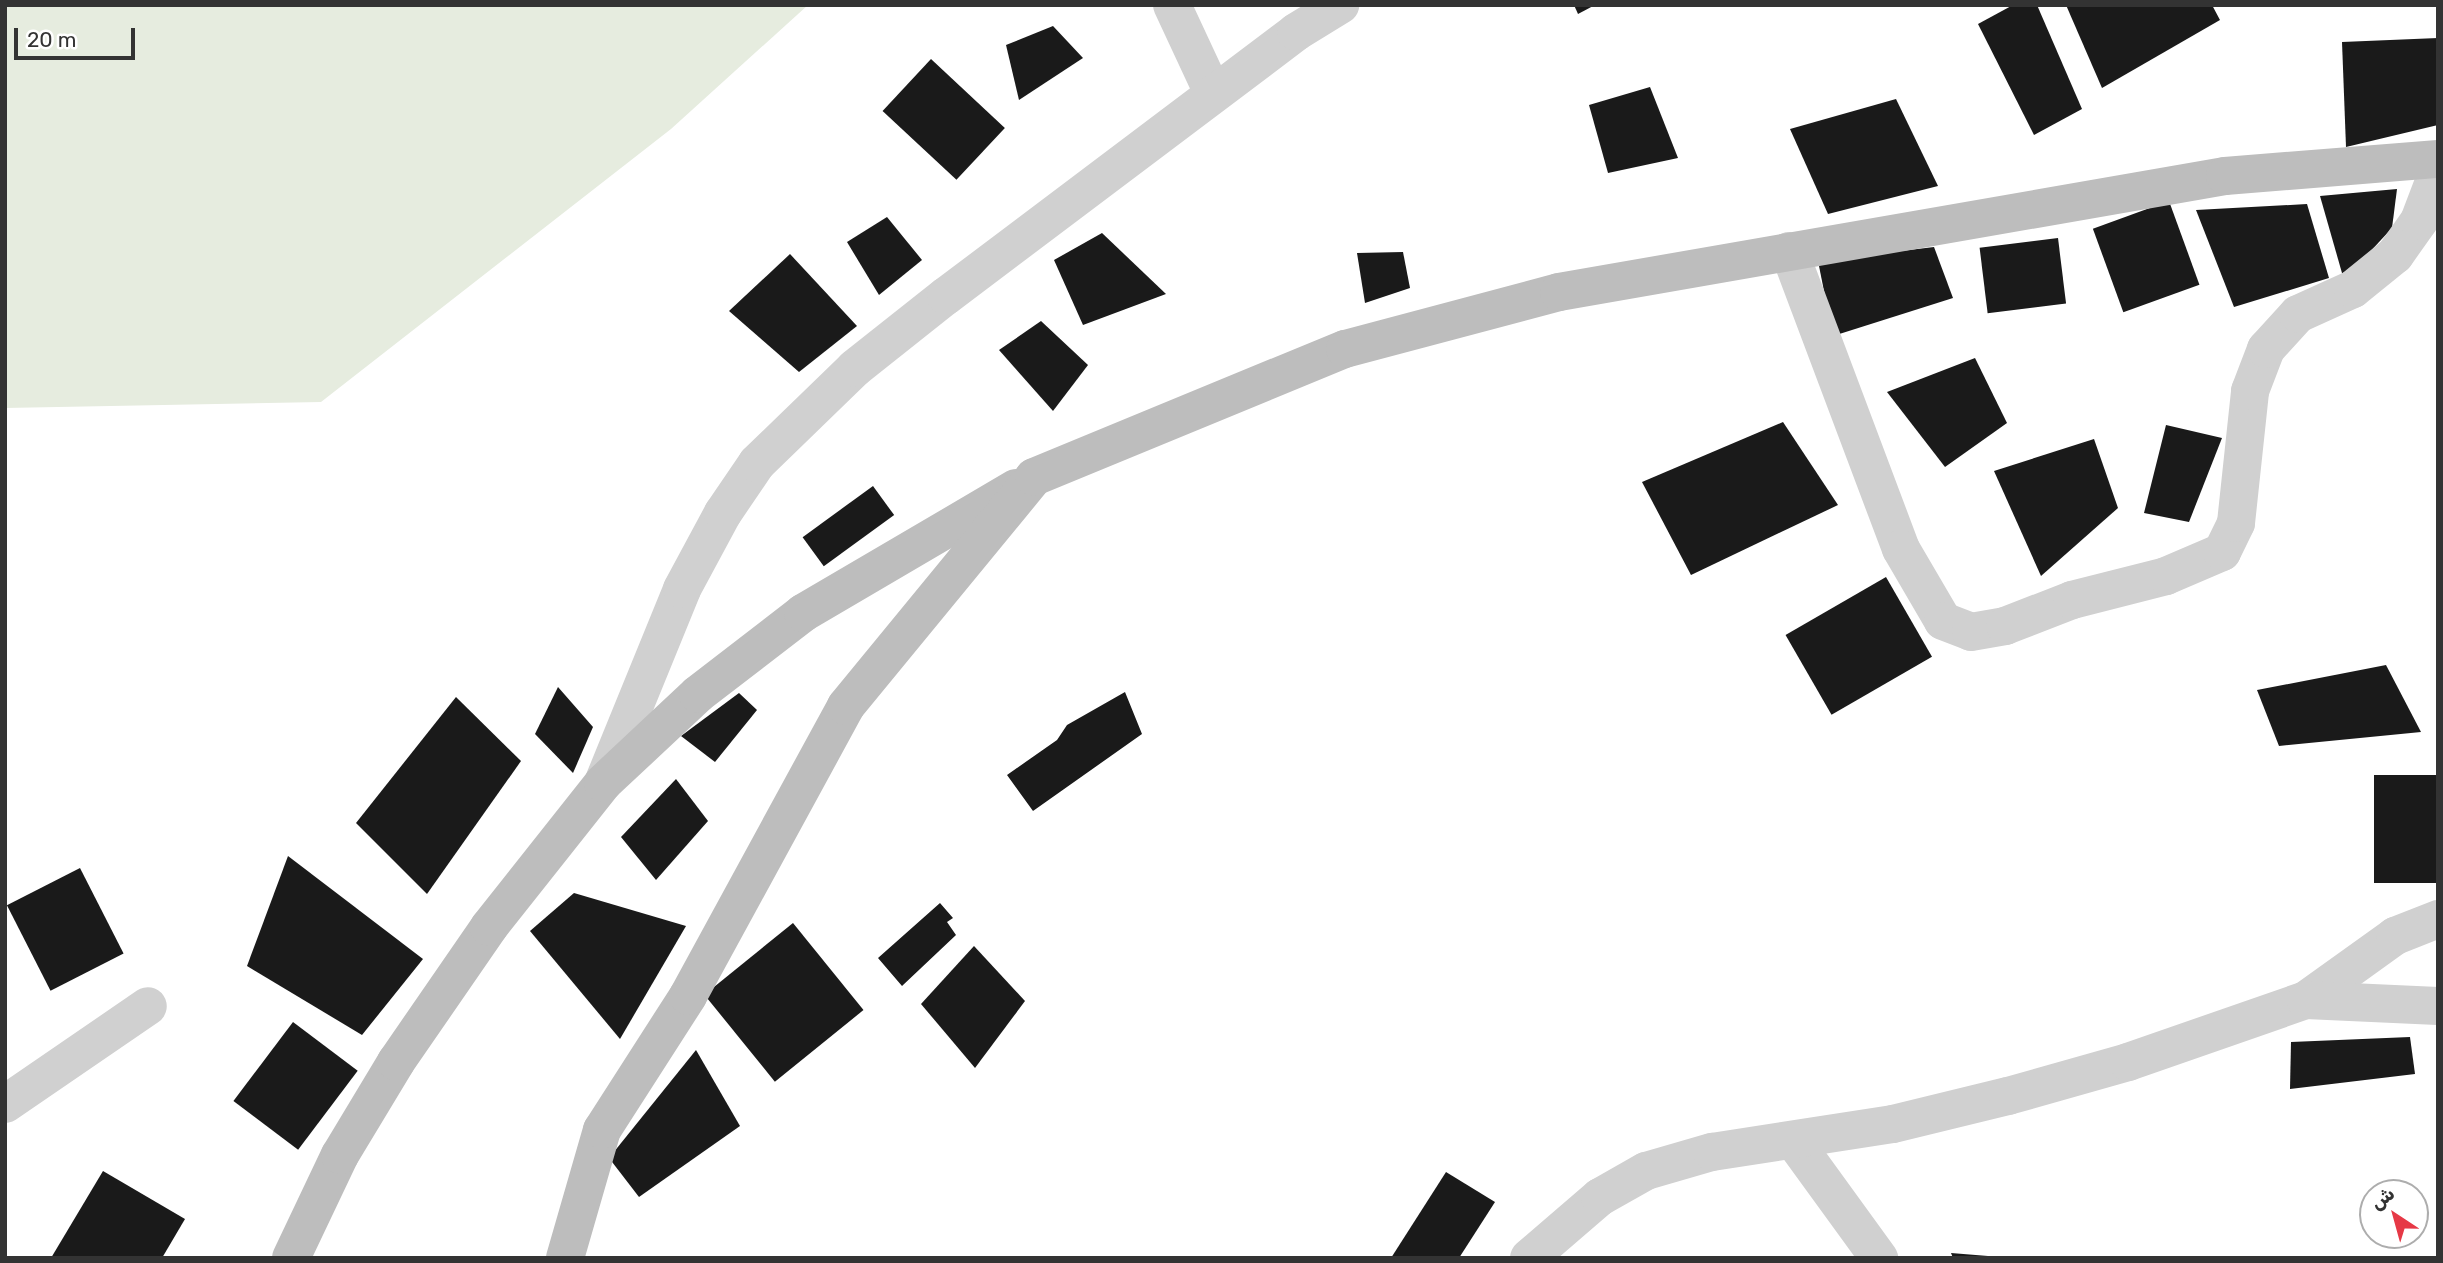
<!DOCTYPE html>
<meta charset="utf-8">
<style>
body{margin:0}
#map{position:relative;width:2443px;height:1263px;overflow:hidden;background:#fff;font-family:Rubik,Cairo,sans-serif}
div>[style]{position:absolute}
.green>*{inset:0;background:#e6ecdf}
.building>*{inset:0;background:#1a1a1a;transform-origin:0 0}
.street>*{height:38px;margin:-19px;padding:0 19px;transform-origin:19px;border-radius:19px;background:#d0d0d0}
.secondary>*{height:38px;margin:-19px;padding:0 19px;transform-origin:19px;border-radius:19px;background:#bdbdbd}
span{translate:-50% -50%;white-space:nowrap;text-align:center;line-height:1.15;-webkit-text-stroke:7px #fff;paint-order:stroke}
.frame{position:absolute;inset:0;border:7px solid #333;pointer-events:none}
.north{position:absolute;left:2359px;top:1179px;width:70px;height:70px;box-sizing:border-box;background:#fff;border:2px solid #adadad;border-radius:50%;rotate:324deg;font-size:19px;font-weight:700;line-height:28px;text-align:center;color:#333}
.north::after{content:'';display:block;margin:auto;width:24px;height:32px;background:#e63946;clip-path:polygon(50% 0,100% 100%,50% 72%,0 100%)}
.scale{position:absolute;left:14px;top:28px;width:121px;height:32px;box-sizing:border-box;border:4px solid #333;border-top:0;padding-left:9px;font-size:21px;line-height:24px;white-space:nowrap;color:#333;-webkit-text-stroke:5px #fff;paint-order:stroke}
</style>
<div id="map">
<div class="green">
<i style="clip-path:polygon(5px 5px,808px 5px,671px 129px,321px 402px,5px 408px)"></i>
</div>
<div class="building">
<i style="clip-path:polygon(1574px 5px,1595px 5px,1578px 14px)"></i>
<i style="clip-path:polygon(2013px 5px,2037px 5px,2082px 109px,2034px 135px,1978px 24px)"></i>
<i style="clip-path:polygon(2066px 5px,2212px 5px,2220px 20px,2102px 88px)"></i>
<i style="clip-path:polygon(1053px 26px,1083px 58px,1019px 100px,1006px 45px)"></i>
<i style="clip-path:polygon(2438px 38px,2438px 125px,2346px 147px,2342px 42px)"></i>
<i style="left:931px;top:59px;width:101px;height:71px;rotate:43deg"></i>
<i style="clip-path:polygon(1650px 87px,1678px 158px,1608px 173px,1589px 105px)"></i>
<i style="clip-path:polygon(1896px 99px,1938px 186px,1828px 214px,1790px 129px)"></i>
<i style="clip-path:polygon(2397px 189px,2392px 228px,2344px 280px,2320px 196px)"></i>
<i style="left:2169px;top:201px;width:89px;height:81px;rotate:70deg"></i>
<i style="clip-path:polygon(2307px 204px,2329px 278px,2234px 307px,2196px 210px)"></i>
<i style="clip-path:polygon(887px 217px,922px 260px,879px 295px,847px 242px)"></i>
<i style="clip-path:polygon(1102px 233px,1166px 294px,1083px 325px,1054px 260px)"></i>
<i style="left:2058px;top:238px;width:66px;height:79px;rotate:83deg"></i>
<i style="clip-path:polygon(1934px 247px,1953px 298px,1833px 336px,1818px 261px)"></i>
<i style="clip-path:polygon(1403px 252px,1410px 288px,1365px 303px,1357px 253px)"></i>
<i style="clip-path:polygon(790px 254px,857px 326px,799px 372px,729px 311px)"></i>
<i style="clip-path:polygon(1041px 321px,1088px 365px,1053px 411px,999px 350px)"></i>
<i style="clip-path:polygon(1975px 358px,2007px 423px,1945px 467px,1887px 392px)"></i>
<i style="clip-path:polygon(1783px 422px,1838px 505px,1691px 575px,1642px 482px)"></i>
<i style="clip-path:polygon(2166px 425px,2222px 438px,2189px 522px,2144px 513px)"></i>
<i style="clip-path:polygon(2094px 439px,2118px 508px,2041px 576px,1994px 471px)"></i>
<i style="left:873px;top:486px;width:36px;height:87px;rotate:54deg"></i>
<i style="left:1886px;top:577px;width:92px;height:116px;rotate:60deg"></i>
<i style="clip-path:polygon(2386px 665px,2421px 732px,2279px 746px,2257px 690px)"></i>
<i style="clip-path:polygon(558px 687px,593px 727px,573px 773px,535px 734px)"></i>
<i style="clip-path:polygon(1125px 692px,1142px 734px,1033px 811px,1007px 775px,1057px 740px,1067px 725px)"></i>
<i style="clip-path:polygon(739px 693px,757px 710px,715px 762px,681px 736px)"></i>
<i style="clip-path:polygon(456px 697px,521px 761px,427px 894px,356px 823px)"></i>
<i style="left:2438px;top:775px;width:108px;height:64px;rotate:90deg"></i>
<i style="clip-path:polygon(676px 779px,708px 821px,656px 880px,621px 837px)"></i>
<i style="clip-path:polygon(288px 856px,423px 959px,362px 1035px,247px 966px)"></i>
<i style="left:80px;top:868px;width:96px;height:82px;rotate:63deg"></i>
<i style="clip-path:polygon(574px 893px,686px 926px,620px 1039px,530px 931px)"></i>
<i style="clip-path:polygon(940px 903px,953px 918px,947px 922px,956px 935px,902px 986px,878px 958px)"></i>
<i style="left:793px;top:923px;width:112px;height:114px;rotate:51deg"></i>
<i style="clip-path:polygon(974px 946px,1025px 1001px,975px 1068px,921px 1004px)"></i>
<i style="left:293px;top:1022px;width:81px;height:99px;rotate:37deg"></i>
<i style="clip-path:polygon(2410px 1037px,2415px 1074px,2290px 1089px,2291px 1042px)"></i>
<i style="clip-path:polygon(696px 1050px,740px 1126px,639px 1197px,609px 1158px)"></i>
<i style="clip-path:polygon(103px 1171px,185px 1219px,162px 1258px,51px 1258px)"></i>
<i style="clip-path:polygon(1446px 1172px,1495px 1202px,1459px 1258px,1391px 1258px)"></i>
<i style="clip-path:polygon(1951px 1253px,1988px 1256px,1988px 1258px,1953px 1258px)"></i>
</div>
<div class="street">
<i style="left:1172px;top:5px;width:97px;rotate:65deg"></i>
<i style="left:1789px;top:251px;width:318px;rotate:69.4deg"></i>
<i style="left:1901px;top:549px;width:83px;rotate:59.7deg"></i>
<i style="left:1943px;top:621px;width:30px;rotate:21deg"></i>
<i style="left:1971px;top:632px;width:35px;rotate:-10deg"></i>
<i style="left:2005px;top:626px;width:72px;rotate:-21.2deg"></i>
<i style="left:2072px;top:600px;width:97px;rotate:-14.3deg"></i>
<i style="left:2166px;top:576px;width:61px;rotate:-23.2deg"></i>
<i style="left:2222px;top:552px;width:32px;rotate:-64deg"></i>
<i style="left:2236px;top:523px;width:133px;rotate:-83.9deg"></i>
<i style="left:2250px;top:391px;width:45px;rotate:-69.1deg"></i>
<i style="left:2266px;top:349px;width:47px;rotate:-47.6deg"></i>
<i style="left:2298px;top:314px;width:60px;rotate:-24.4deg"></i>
<i style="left:2353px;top:289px;width:54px;rotate:-39deg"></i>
<i style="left:2395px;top:255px;width:42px;rotate:-54.8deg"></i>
<i style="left:2419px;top:221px;width:53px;rotate:-69.2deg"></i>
<i style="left:603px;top:783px;width:209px;rotate:-67.8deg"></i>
<i style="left:682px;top:589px;width:86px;rotate:-61.7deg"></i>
<i style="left:723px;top:513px;width:60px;rotate:-55.8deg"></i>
<i style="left:757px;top:463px;width:136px;rotate:-44.1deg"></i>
<i style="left:855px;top:368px;width:116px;rotate:-38.4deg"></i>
<i style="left:946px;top:296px;width:438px;rotate:-37deg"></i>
<i style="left:1296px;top:32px;width:52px;rotate:-31.5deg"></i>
<i style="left:2306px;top:1000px;width:110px;rotate:-35.7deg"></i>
<i style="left:2395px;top:936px;width:46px;rotate:-21.6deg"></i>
<i style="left:5px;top:1104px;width:173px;rotate:-34.4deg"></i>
<i style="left:1794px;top:1141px;width:145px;rotate:54deg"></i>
<i style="left:1529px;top:1258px;width:94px;rotate:-40.7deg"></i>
<i style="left:1600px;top:1197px;width:53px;rotate:-29.5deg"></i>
<i style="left:1646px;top:1171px;width:69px;rotate:-16.1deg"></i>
<i style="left:1712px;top:1152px;width:183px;rotate:-8.8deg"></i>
<i style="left:1893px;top:1124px;width:118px;rotate:-13.7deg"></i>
<i style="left:2008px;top:1096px;width:125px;rotate:-15.8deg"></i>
<i style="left:2128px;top:1062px;width:188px;rotate:-19.2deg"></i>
<i style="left:2306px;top:1000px;width:132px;rotate:2.6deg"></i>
</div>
<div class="secondary">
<i style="left:291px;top:1258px;width:114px;rotate:-64.6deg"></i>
<i style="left:340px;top:1155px;width:109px;rotate:-58.9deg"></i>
<i style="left:396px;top:1062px;width:164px;rotate:-55.4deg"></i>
<i style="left:489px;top:927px;width:184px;rotate:-51.6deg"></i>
<i style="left:603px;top:783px;width:130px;rotate:-43.1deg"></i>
<i style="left:698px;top:694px;width:133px;rotate:-37.6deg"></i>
<i style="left:803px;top:613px;width:247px;rotate:-30.4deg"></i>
<i style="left:565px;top:1258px;width:133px;rotate:-73.9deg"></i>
<i style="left:602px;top:1130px;width:159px;rotate:-57.3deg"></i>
<i style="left:688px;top:996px;width:330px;rotate:-61.4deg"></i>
<i style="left:846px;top:706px;width:296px;rotate:-50.6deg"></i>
<i style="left:1034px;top:477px;width:336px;rotate:-22.4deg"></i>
<i style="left:1345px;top:349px;width:221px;rotate:-14.9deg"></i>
<i style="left:1559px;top:292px;width:676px;rotate:-9.88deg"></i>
<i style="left:2225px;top:176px;width:214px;rotate:-4.6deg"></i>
</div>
<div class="frame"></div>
<div class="north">ش</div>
<div class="scale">20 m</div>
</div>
